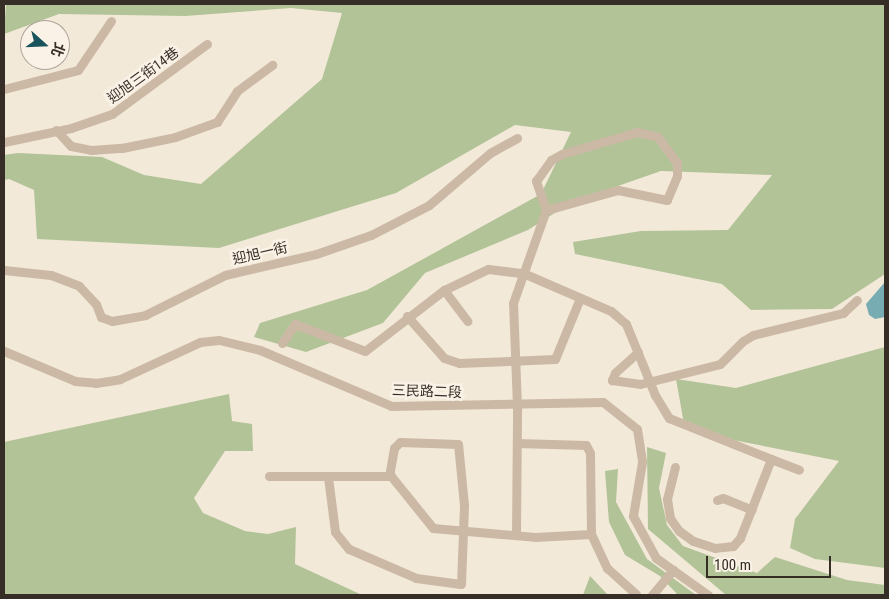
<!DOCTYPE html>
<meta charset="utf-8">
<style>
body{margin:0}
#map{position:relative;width:889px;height:599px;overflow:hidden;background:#f3e9d9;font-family:"Roboto Condensed","Noto Sans TC",sans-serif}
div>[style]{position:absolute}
.green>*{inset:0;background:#b2c398}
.water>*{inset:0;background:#76acb2}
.minor>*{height:9px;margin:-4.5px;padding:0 4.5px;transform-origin:4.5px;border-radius:4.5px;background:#ccb9a5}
.minor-bridge>*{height:9px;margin:-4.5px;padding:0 4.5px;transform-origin:4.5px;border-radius:4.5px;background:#ccb9a5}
span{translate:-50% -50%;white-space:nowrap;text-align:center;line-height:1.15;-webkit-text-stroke:5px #faf2e6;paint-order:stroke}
.street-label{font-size:14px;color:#372d27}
.frame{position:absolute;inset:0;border:5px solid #372d27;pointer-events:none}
.north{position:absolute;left:20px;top:20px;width:50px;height:50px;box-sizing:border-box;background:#faf2e6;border:1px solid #aca39a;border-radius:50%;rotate:110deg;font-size:14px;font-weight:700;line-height:20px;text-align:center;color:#372d27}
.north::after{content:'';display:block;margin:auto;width:18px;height:22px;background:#19535b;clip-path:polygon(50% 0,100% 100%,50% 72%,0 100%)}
.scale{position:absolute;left:706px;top:556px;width:125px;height:22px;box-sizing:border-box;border:2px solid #372d27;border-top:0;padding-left:6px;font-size:15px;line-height:18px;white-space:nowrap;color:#372d27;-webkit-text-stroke:4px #faf2e6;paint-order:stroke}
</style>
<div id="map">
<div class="green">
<i style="clip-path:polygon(6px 4px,885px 4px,885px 274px,832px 309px,751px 310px,722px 284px,575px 254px,573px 242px,641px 231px,728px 230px,772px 175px,661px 171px,572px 202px,528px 230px,425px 273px,383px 323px,306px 352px,254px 337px,260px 323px,367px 290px,541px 194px,571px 132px,515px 125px,396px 193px,219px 248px,37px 239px,34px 190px,9px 179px,4px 180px,4px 155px,18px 153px,102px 157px,144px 175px,201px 184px,322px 79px,342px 13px,291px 8px,185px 16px,59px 14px,4px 34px)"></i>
<i style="clip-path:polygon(885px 347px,885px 568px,815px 559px,790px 548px,795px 519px,839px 461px,708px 435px,684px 424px,676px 379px,736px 388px)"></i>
<i style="clip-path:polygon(229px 394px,232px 421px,252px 424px,253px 451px,225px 451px,194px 498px,203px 513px,245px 531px,268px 534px,296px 527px,295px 564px,362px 595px,4px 595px,4px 442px)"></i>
<i style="clip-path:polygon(647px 447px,666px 453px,659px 488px,667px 525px,683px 546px,757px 573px,775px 557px,847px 580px,885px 585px,885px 595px,726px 595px,648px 529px)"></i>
<i style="clip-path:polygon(618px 469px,616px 502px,647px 559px,696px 595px,678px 595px,660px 576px,625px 555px,609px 522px,605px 471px)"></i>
<i style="clip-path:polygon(590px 576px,608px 595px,583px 595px)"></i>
</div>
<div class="water">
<i style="clip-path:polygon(885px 282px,885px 317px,875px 319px,869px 315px,866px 304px)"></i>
</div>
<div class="minor">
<i style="left:4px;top:89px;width:76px;rotate:-14.4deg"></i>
<i style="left:78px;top:70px;width:59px;rotate:-56deg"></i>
<i style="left:56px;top:130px;width:22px;rotate:47deg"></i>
<i style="left:71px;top:146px;width:20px;rotate:11deg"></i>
<i style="left:91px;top:150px;width:31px;rotate:-4deg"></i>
<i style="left:122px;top:148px;width:54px;rotate:-11.7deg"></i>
<i style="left:175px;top:137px;width:45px;rotate:-19.7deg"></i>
<i style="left:217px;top:122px;width:37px;rotate:-57deg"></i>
<i style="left:237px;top:91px;width:44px;rotate:-36.6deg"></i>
<i style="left:4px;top:142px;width:68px;rotate:-11.8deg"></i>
<i style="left:71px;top:128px;width:43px;rotate:-18.9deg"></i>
<i style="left:112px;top:114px;width:118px;rotate:-36.4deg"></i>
<i style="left:4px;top:270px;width:47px;rotate:6.1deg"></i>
<i style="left:51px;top:275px;width:30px;rotate:21deg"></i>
<i style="left:79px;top:286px;width:25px;rotate:47deg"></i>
<i style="left:96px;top:304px;width:14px;rotate:69deg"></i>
<i style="left:101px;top:317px;width:12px;rotate:20deg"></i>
<i style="left:112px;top:321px;width:34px;rotate:-10deg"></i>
<i style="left:145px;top:315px;width:89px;rotate:-26.6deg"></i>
<i style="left:225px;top:275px;width:93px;rotate:-13deg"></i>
<i style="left:316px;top:254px;width:58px;rotate:-19.1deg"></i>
<i style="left:371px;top:235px;width:65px;rotate:-27.3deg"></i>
<i style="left:429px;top:205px;width:80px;rotate:-40.4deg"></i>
<i style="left:490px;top:153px;width:31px;rotate:-29deg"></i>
<i style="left:444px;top:290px;width:39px;rotate:53deg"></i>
<i style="left:407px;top:316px;width:56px;rotate:48.6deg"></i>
<i style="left:444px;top:358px;width:16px;rotate:18deg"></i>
<i style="left:459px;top:363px;width:96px;rotate:-2.4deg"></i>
<i style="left:555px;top:359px;width:66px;rotate:-67.7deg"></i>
<i style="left:282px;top:343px;width:23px;rotate:-56deg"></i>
<i style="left:295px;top:324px;width:75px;rotate:21.1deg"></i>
<i style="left:365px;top:351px;width:100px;rotate:-37.7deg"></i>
<i style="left:444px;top:290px;width:49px;rotate:-25.5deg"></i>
<i style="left:488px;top:269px;width:35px;rotate:7deg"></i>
<i style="left:523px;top:273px;width:96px;rotate:23.4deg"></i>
<i style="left:611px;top:311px;width:20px;rotate:41deg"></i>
<i style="left:626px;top:324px;width:42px;rotate:67.7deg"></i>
<i style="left:4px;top:351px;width:77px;rotate:22.9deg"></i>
<i style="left:75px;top:381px;width:21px;rotate:5deg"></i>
<i style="left:96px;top:383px;width:24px;rotate:-9deg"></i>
<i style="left:120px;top:379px;width:88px;rotate:-24.8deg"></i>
<i style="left:200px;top:342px;width:19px;rotate:-6deg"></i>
<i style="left:219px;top:340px;width:42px;rotate:13.7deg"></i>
<i style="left:260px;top:350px;width:142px;rotate:23.1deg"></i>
<i style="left:391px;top:406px;width:212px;rotate:-1.1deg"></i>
<i style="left:603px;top:402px;width:43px;rotate:38.5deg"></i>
<i style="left:637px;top:429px;width:33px;rotate:81deg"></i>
<i style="left:642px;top:462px;width:55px;rotate:99.5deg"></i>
<i style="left:633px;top:516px;width:48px;rotate:61.3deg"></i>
<i style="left:656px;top:558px;width:64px;rotate:35.4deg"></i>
<i style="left:638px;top:352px;width:31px;rotate:138deg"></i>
<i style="left:615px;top:373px;width:8px;rotate:113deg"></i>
<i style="left:612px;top:380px;width:28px;rotate:8deg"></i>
<i style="left:640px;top:384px;width:82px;rotate:-14deg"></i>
<i style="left:720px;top:364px;width:33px;rotate:-45deg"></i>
<i style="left:743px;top:341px;width:12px;rotate:-31deg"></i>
<i style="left:753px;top:335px;width:93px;rotate:-13.7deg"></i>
<i style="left:843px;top:313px;width:19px;rotate:-43deg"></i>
<i style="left:655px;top:395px;width:27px;rotate:59deg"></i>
<i style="left:669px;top:418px;width:110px;rotate:21.9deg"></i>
<i style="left:771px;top:459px;width:85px;rotate:111.4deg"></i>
<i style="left:740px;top:538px;width:11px;rotate:131deg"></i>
<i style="left:733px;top:546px;width:18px;rotate:174deg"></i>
<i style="left:715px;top:548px;width:23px;rotate:-162deg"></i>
<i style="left:693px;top:541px;width:17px;rotate:-144deg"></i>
<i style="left:679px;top:531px;width:16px;rotate:-125deg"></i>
<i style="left:670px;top:518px;width:19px;rotate:-99deg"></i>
<i style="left:667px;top:499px;width:33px;rotate:-76deg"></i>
<i style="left:517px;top:443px;width:69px;rotate:1.7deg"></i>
<i style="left:586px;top:445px;width:9px;rotate:63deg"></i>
<i style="left:590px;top:453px;width:81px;rotate:89.3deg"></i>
<i style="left:771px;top:459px;width:30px;rotate:21deg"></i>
<i style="left:269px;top:476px;width:122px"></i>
<i style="left:391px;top:476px;width:67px;rotate:51.1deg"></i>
<i style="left:433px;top:528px;width:102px;rotate:5deg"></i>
<i style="left:535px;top:537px;width:56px;rotate:-3.1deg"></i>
<i style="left:591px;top:534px;width:38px;rotate:65deg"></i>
<i style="left:607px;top:568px;width:39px;rotate:42deg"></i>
<i style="left:328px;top:477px;width:55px;rotate:82.7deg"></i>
<i style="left:335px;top:532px;width:22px;rotate:51deg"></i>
<i style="left:349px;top:549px;width:73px;rotate:23.4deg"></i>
<i style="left:416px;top:578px;width:45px;rotate:7.6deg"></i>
<i style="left:461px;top:584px;width:79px;rotate:-87.8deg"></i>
<i style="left:464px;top:505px;width:61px;rotate:-95.6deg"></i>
<i style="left:458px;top:444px;width:58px;rotate:-178deg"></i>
<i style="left:400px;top:442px;width:8px;rotate:135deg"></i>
<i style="left:394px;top:448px;width:28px;rotate:100deg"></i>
<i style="left:717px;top:500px;width:6px;rotate:-18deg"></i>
<i style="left:723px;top:498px;width:31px;rotate:22deg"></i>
<i style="left:516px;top:533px;width:127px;rotate:-89.5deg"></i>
<i style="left:517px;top:406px;width:103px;rotate:-92.2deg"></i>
<i style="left:513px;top:303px;width:99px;rotate:-70.5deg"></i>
<i style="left:546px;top:210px;width:31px;rotate:-109deg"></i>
<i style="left:536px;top:181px;width:26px;rotate:-54deg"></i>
<i style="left:551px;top:160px;width:13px;rotate:-29deg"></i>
<i style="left:562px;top:154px;width:78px;rotate:-16.3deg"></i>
<i style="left:637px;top:132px;width:22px;rotate:13deg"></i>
<i style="left:658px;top:137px;width:32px;rotate:54deg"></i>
<i style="left:677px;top:163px;width:13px;rotate:90deg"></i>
<i style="left:677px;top:176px;width:26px;rotate:113deg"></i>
<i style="left:667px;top:200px;width:50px;rotate:-168.5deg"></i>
<i style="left:618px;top:190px;width:75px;rotate:164.5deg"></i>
<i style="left:652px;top:595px;width:33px;rotate:-50deg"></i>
</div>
<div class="minor-bridge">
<i style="left:642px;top:363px;width:35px;rotate:68deg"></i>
</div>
<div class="street-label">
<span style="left:143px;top:75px;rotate:-36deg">迎旭三街14巷</span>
<span style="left:260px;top:253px;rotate:-13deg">迎旭一街</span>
<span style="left:427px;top:391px;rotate:2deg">三民路二段</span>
</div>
<div class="frame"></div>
<div class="north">北</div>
<div class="scale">100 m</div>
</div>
